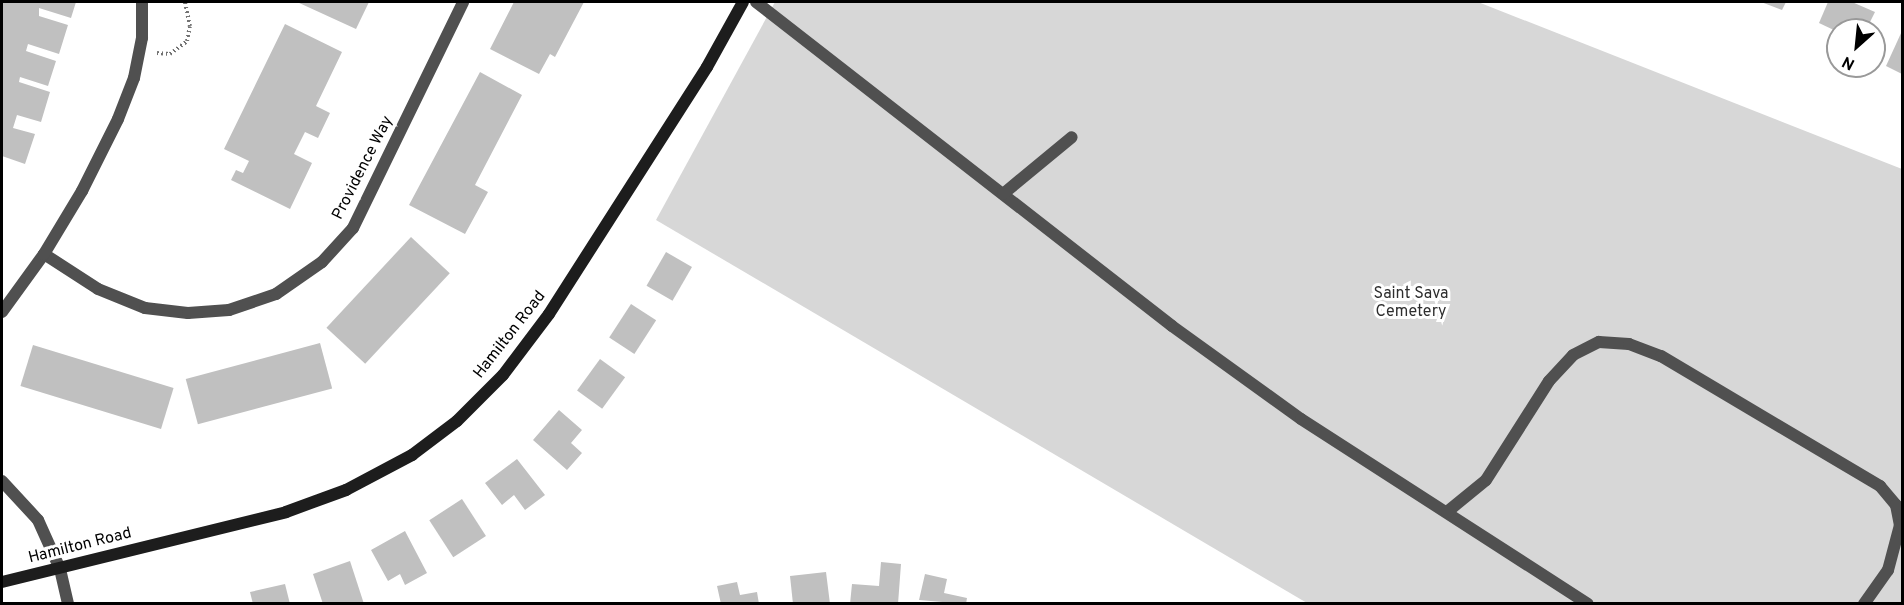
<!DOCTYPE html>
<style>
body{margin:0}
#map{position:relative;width:1904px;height:605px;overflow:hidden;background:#fff;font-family:Overpass,sans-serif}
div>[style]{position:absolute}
.green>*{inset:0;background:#d7d7d7}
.building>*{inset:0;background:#c0c0c0;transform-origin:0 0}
.path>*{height:4px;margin-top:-2px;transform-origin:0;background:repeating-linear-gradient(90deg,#727272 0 1.5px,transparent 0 4.5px)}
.lane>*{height:12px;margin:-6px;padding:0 6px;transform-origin:6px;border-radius:6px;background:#505050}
.street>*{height:12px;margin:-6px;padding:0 6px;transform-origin:6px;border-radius:6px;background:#505050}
.secondary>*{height:12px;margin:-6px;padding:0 6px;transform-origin:6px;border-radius:6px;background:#1d1d1d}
span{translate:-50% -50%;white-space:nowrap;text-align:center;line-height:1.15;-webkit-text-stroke:6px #fff;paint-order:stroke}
.street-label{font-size:16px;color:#000}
.park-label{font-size:16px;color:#2e2e2e}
.frame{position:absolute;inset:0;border:3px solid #000;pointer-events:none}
.north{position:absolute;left:1826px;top:18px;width:60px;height:60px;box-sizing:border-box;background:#fff;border:2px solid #999;border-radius:50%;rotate:207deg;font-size:16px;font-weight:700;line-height:24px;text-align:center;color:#000}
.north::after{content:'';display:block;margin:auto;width:21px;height:27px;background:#000;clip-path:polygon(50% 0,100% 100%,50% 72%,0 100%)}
</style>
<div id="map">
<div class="green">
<i style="clip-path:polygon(775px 2px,1478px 2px,1902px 169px,1902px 603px,1307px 603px,656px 220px)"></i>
</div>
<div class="building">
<i style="clip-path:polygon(2px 2px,76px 2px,71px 18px,39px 8px,39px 16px,68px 25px,59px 54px,28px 44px,26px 51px,56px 61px,48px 86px,20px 77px,19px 82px,50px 92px,41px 122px,17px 115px,13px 128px,35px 134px,25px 164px,2px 156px)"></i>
<i style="clip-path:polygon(297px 2px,369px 2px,356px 29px)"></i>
<i style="clip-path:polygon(514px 2px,584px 2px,555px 57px,550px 54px,539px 74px,490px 49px)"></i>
<i style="clip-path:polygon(1761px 2px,1786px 2px,1782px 10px)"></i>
<i style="clip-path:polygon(1828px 2px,1852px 2px,1875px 12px,1866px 30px,1838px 32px,1819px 23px)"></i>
<i style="clip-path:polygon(285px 24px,342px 52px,316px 106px,330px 113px,318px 138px,305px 132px,294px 154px,312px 163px,290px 209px,231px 180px,236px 170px,243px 173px,249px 161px,224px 149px)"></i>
<i style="clip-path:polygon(1902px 31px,1902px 74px,1886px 66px)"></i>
<i style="clip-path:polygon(480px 72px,522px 95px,475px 185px,488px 192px,465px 234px,409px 205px)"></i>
<i style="left:411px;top:237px;width:53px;height:124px;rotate:43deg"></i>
<i style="left:666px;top:252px;width:30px;height:39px;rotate:30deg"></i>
<i style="left:631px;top:304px;width:30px;height:40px;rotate:33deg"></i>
<i style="left:320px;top:343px;width:47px;height:139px;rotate:75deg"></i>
<i style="left:33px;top:345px;width:147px;height:43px;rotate:17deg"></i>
<i style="left:600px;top:359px;width:31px;height:39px;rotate:36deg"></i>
<i style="clip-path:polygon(559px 410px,582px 430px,571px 443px,582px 453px,567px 470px,533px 440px)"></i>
<i style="clip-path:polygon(517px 459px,545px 495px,525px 510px,514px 495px,502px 505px,485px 483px)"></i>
<i style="left:462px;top:499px;width:44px;height:39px;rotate:57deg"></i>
<i style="clip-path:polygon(405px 531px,427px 573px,405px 585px,400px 574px,388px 581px,371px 550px)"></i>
<i style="clip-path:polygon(350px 561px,364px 604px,323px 604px,313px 574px)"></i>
<i style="clip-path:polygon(881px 562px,901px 564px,898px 604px,850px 604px,852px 584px,879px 586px)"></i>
<i style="clip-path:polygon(826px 572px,830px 604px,793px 604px,790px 576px)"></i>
<i style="clip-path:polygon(925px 574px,947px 579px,944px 593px,967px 598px,966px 604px,919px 600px)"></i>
<i style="clip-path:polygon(737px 582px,740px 595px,757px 592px,759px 604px,721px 604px,717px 586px)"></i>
<i style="clip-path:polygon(285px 584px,290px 604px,253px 604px,250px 592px)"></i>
</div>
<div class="path">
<i style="left:157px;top:53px;width:13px;rotate:4deg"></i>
<i style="left:170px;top:54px;width:21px;rotate:-37deg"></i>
<i style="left:187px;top:41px;width:15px;rotate:-79deg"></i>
<i style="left:190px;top:26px;width:25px;rotate:-102deg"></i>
</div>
<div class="lane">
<i style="left:756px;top:2px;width:527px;rotate:37.91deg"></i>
<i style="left:1172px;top:326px;width:159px;rotate:35.8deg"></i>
<i style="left:1301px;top:419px;width:341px;rotate:32.8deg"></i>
<i style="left:1003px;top:194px;width:89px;rotate:-39.6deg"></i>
<i style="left:1447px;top:512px;width:50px;rotate:-39.4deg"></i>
<i style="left:1486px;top:480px;width:117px;rotate:-57.5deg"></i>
<i style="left:1549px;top:381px;width:35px;rotate:-47deg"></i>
<i style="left:1573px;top:355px;width:29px;rotate:-27deg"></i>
<i style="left:1599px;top:342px;width:30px;rotate:4deg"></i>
<i style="left:1629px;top:344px;width:34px;rotate:21deg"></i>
<i style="left:1661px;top:356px;width:255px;rotate:30.7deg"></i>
<i style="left:1880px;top:486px;width:25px;rotate:50deg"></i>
<i style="left:1896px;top:505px;width:20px;rotate:79deg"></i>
<i style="left:1900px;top:525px;width:47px;rotate:104.9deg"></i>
<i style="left:1888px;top:570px;width:42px;rotate:125.2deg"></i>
</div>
<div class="street">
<i style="left:44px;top:254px;width:64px;rotate:32.9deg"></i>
<i style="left:98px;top:289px;width:51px;rotate:22deg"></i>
<i style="left:145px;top:308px;width:43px;rotate:6.6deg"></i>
<i style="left:188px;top:313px;width:41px;rotate:-4.2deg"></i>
<i style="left:229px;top:310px;width:50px;rotate:-18.8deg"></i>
<i style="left:276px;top:294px;width:56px;rotate:-34.8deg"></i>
<i style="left:322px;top:262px;width:46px;rotate:-47.6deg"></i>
<i style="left:353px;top:228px;width:251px;rotate:-64deg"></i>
<i style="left:2px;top:312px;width:72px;rotate:-54.1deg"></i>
<i style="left:44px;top:254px;width:74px;rotate:-58.9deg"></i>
<i style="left:82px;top:191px;width:80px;rotate:-63.4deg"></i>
<i style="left:118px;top:119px;width:44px;rotate:-68.7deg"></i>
<i style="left:134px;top:78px;width:41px;rotate:-78.7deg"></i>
<i style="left:142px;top:38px;width:36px;rotate:-90deg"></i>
<i style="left:2px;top:481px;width:53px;rotate:47.3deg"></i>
<i style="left:38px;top:520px;width:54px;rotate:65.8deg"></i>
<i style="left:60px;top:569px;width:36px;rotate:77deg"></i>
</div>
<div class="secondary">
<i style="left:2px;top:582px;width:292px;rotate:-13.8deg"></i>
<i style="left:286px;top:512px;width:64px;rotate:-20.1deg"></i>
<i style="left:346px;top:490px;width:75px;rotate:-27.9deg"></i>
<i style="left:412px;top:455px;width:56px;rotate:-37.1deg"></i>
<i style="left:457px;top:421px;width:65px;rotate:-45deg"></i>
<i style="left:503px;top:375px;width:76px;rotate:-53deg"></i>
<i style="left:549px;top:314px;width:293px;rotate:-57.4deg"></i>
<i style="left:707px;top:67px;width:74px;rotate:-61deg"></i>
</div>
<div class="street-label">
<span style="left:363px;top:168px;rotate:-63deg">Providence Way</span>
<span style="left:510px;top:335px;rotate:-52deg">Hamilton Road</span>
<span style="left:80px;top:546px;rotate:-14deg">Hamilton Road</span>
</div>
<div class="park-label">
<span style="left:1411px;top:303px">Saint Sava<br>Cemetery</span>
</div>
<div class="frame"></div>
<div class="north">N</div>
</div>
